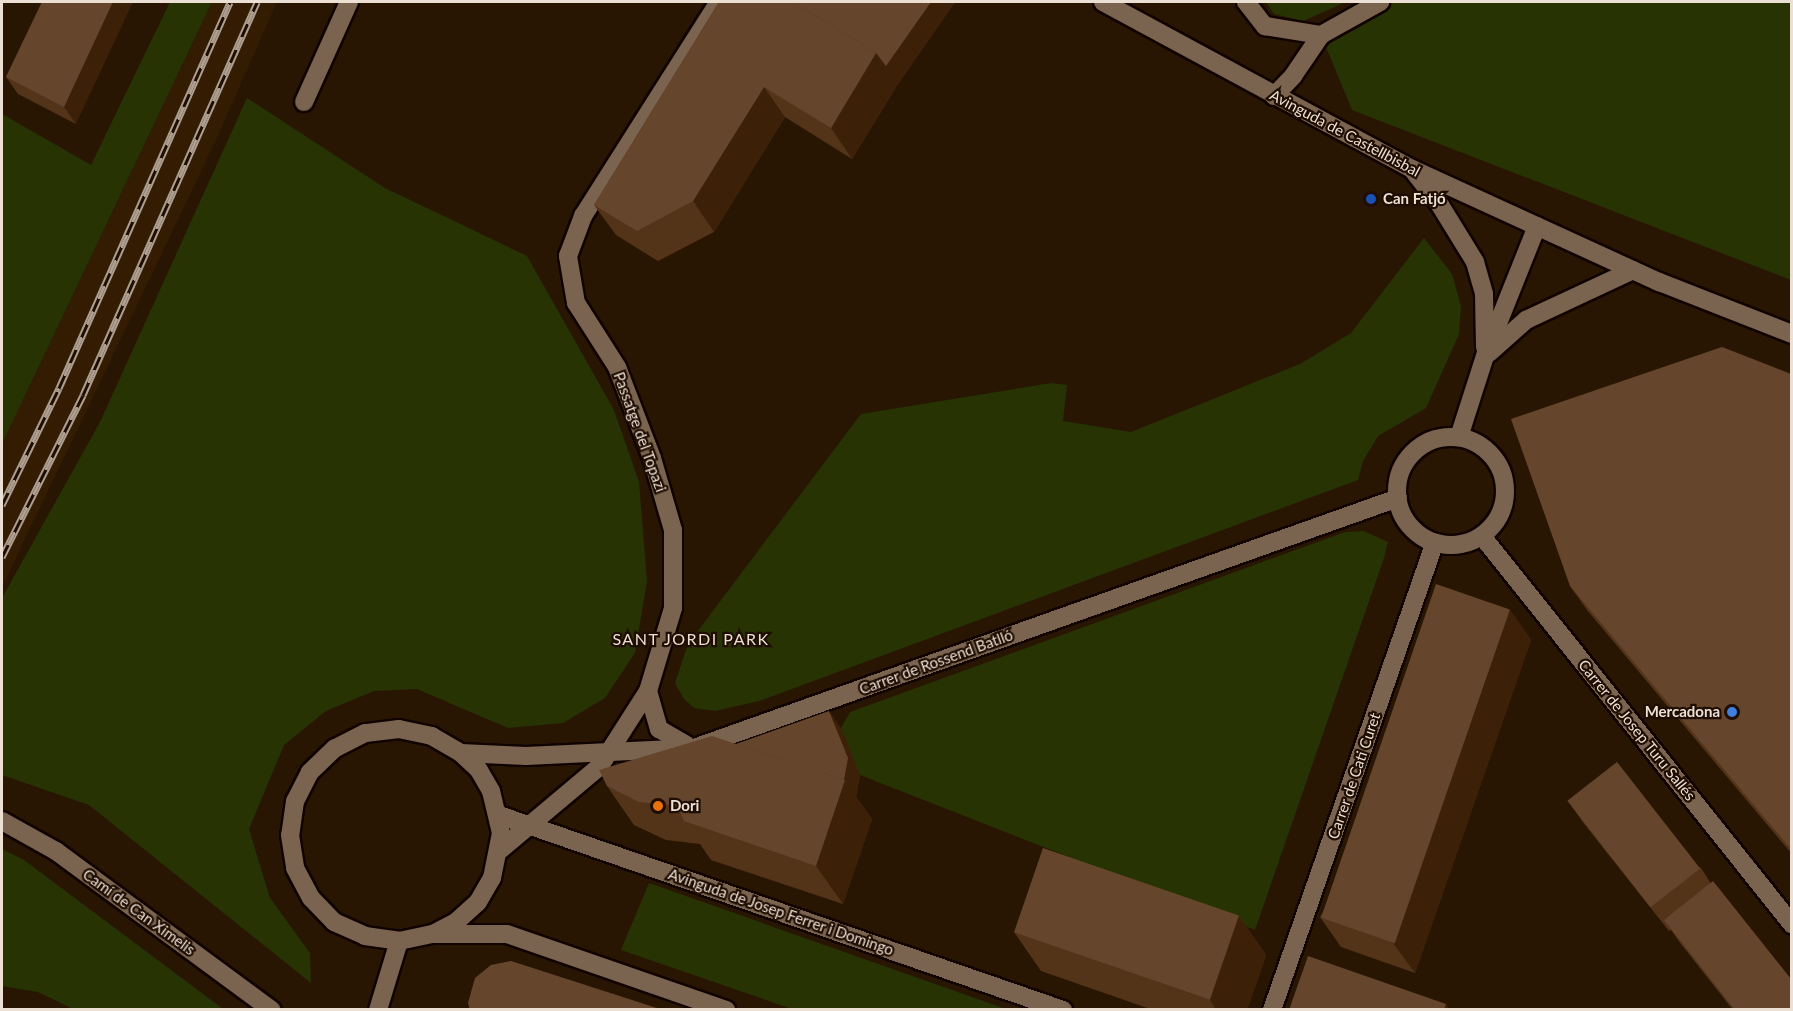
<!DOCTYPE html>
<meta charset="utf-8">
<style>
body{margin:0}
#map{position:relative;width:1793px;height:1011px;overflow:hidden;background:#281603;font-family:Lato,sans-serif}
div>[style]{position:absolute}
.built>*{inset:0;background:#331c02}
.green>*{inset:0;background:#273303}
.roads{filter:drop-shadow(2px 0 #100300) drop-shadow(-2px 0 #100300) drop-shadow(0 2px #100300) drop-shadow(0 -2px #100300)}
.minor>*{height:18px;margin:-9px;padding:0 9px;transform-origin:9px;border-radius:9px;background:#7a644f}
.minor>.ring{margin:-9px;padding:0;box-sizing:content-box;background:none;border:18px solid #7a644f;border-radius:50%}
.rail>*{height:7px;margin-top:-3.5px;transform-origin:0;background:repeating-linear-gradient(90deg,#1e0d00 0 14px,#ad9e90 0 28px);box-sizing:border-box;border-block:2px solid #ad9e90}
.wall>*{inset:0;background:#543419}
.shaded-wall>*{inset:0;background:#3c2008}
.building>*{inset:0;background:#65462d;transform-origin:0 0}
.dots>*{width:16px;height:16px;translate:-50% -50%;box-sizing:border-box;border:3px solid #1e0d00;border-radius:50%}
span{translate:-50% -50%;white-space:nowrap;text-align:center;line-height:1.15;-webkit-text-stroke:4.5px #1e0d00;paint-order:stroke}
.street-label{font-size:15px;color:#ecdfd3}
.poi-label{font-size:15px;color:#ecdfd3;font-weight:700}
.left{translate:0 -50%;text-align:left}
.right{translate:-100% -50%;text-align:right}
.neighbourhood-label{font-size:16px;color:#ecdfd3;letter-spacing:1.5px}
.frame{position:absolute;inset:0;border:3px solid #ecdfd3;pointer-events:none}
</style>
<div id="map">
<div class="built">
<i style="clip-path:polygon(212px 2px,277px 2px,217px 138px,2px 587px,2px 444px)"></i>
</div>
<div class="green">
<i style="clip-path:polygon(170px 2px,212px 2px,2px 444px,2px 114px,91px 165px)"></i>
<i style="clip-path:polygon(1266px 2px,1346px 2px,1303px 21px,1274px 14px)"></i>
<i style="clip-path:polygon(1381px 2px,1791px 2px,1791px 280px,1352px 110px,1321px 35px)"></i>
<i style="clip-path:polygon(247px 98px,385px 188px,527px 256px,614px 410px,639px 482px,647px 581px,635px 653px,605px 698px,563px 723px,508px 728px,417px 689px,374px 691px,326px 711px,284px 745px,249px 829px,270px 898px,310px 953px,311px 983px,89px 805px,2px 775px,2px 598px,100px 422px)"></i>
<i style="clip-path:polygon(1424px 238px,1452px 274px,1461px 306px,1459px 334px,1426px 408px,1378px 436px,1363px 461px,1358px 480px,759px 701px,715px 711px,694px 708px,684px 699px,675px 683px,688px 644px,861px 414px,1051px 383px,1067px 385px,1063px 421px,1131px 432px,1300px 364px,1351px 333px)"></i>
<i style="clip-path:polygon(1364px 531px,1388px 542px,1384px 558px,1255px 930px,860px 775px,841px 728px,850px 712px,1345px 532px)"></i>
<i style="clip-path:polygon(2px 849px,24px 860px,223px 1009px,73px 1009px,38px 992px,2px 986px)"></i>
<i style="clip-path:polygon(649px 883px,1006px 1009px,792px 1009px,621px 950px)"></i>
</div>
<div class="roads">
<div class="minor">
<i style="left:1103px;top:2px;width:351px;rotate:28.4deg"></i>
<i style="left:1412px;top:169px;width:272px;rotate:24.6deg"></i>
<i style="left:1659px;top:282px;width:143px;rotate:21.4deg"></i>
<i style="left:1246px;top:2px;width:31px;rotate:52deg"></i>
<i style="left:1265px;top:26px;width:57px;rotate:9.1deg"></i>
<i style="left:1274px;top:96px;width:28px;rotate:-46deg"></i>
<i style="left:1293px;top:76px;width:50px;rotate:-55.7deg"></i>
<i style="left:1321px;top:35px;width:68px;rotate:-29.2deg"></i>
<i style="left:304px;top:102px;width:110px;rotate:-65.8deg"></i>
<i style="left:1415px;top:173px;width:41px;rotate:52deg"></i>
<i style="left:1440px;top:205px;width:67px;rotate:58.4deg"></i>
<i style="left:1475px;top:262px;width:33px;rotate:74deg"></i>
<i style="left:1484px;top:294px;width:53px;rotate:88.9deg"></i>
<i style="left:1489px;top:353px;width:50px;rotate:-41.7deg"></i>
<i style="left:1526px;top:320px;width:118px;rotate:-25deg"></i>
<i style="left:1459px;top:437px;width:85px;rotate:-72.2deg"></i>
<i style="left:1485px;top:356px;width:140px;rotate:-68.2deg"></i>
<i class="ring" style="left:1397px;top:437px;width:90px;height:90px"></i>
<i style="left:1482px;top:536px;width:497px;rotate:51.4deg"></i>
<i style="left:648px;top:691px;width:40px;rotate:74deg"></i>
<i style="left:659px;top:729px;width:32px;rotate:30deg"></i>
<i style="left:461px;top:753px;width:65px;rotate:2.6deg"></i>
<i style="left:526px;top:756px;width:168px;rotate:-2.7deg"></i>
<i style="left:694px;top:748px;width:747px;rotate:-19.55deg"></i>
<i style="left:499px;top:815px;width:597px;rotate:19.07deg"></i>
<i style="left:2px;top:821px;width:62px;rotate:29.1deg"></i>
<i style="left:56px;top:851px;width:268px;rotate:36.4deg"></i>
<i style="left:500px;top:850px;width:131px;rotate:-40deg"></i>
<i style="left:600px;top:766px;width:89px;rotate:-57.4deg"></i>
<i style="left:648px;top:691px;width:87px;rotate:-73.2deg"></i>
<i style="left:673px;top:608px;width:78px;rotate:-90deg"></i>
<i style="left:673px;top:530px;width:75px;rotate:-106.3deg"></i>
<i style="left:652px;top:458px;width:97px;rotate:-111deg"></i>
<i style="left:617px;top:367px;width:76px;rotate:-122.6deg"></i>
<i style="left:576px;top:303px;width:48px;rotate:-99.7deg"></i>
<i style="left:568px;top:256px;width:43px;rotate:-69.4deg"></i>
<i style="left:583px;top:216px;width:254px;rotate:-57.6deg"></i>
<i style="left:433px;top:934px;width:27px;rotate:-28deg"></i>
<i style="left:457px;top:921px;width:28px;rotate:-42deg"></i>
<i style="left:478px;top:902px;width:28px;rotate:-60deg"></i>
<i style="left:492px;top:878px;width:46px;rotate:-78.7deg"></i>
<i style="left:501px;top:833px;width:43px;rotate:-103.4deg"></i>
<i style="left:491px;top:791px;width:24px;rotate:-120deg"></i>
<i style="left:479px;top:770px;width:25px;rotate:-137deg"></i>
<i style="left:461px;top:753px;width:34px;rotate:-150deg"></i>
<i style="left:432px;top:736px;width:34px;rotate:-168deg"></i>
<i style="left:399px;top:729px;width:34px;rotate:173deg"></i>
<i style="left:365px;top:733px;width:34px;rotate:153deg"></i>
<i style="left:335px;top:748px;width:35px;rotate:136deg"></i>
<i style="left:310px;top:772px;width:33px;rotate:117deg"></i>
<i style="left:295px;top:801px;width:34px;rotate:98deg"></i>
<i style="left:290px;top:835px;width:33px;rotate:81deg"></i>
<i style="left:295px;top:868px;width:34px;rotate:62deg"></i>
<i style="left:311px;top:898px;width:33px;rotate:46deg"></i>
<i style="left:334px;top:922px;width:34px;rotate:24deg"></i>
<i style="left:365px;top:936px;width:34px;rotate:8deg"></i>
<i style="left:399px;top:941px;width:35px;rotate:-12deg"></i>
<i style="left:433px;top:934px;width:74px"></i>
<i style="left:507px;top:934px;width:232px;rotate:19.1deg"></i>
<i style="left:378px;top:1010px;width:72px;rotate:-73.1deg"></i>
<i style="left:1272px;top:1010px;width:495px;rotate:-70.8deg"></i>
</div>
</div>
<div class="rail">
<i style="left:2px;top:505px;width:130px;rotate:-64deg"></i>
<i style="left:59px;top:388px;width:422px;rotate:-66.1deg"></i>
<i style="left:2px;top:557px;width:181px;rotate:-63.4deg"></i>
<i style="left:83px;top:395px;width:430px;rotate:-66.1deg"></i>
</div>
<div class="wall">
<i style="clip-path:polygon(42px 2px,76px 124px,18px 94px,6px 77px)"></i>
<i style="clip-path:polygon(719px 2px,955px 2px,898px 84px,852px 159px,785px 117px,714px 232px,658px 261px,616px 235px,594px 205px)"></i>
<i style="clip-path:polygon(1791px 374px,1791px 853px,1587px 610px,1570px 586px)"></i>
<i style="clip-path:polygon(1510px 610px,1531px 640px,1415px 973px,1341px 947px,1320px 917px)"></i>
<i style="clip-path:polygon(841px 728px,860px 775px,856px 797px,872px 819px,843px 904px,711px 860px,700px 844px,666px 840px,634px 825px,607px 786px,736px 744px)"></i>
<i style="clip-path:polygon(1568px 801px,1701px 868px,1791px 1010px,1733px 1010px,1681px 944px,1671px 930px,1669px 931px,1585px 825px)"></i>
<i style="clip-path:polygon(1239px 916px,1266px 955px,1247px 1010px,1153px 1010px,1041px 971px,1014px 932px)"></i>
</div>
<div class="shaded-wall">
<i style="clip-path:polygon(113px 2px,133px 2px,76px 124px,64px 107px)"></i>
<i style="clip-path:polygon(931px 2px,955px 2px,898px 84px,852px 159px,831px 128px,876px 53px)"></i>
<i style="clip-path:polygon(764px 87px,785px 117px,714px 232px,693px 201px)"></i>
<i style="clip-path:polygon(1510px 610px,1531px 640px,1415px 973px,1393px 943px)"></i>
<i style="clip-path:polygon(829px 711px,841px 728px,860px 775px,856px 797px,872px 819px,843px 904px,816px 866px)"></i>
<i style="clip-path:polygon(1239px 916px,1266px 955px,1247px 1010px,1216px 1010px,1210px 1000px)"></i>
<i style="clip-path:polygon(1446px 1004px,1450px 1010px,1444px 1010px)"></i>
</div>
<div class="building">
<i style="clip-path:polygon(42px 2px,113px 2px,64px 107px,6px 77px)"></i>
<i style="clip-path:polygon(719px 2px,793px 2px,876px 53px,831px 128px,764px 87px,693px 201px,637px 231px,594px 205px)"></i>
<i style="clip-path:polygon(793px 2px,931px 2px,886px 66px,876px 53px)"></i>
<i style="clip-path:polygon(1722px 347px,1791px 374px,1791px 849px,1570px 586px,1511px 419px)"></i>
<i style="left:1436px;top:584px;width:78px;height:353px;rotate:19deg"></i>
<i style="clip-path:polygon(829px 711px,848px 758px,844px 780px,736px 744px)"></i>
<i style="clip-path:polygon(712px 736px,845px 780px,816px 866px,684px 821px,678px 806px,639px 802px,607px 786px,599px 770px)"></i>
<i style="left:1617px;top:762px;width:135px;height:63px;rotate:52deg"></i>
<i style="left:1043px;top:848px;width:207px;height:89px;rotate:19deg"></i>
<i style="clip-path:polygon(1713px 881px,1791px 979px,1791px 1010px,1735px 1010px,1664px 920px)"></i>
<i style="clip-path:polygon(1308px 956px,1446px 1004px,1444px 1010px,1289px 1010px)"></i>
<i style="clip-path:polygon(511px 961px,663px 1010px,470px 1010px,468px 1003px,475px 978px,491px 965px)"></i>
</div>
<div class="dots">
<i style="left:1371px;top:199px;background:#1a4fb4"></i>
<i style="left:1732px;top:712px;background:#3f7fe0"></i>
<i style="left:658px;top:806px;background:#e8710a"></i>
</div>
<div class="street-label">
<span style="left:1345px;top:133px;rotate:28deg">Avinguda de Castellbisbal</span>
<span style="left:640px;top:432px;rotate:70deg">Passatge del Topazi</span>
<span style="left:936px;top:662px;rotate:-20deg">Carrer de Rossend Batlló</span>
<span style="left:1637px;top:730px;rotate:51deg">Carrer de Josep Turu Sallés</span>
<span style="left:1354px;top:776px;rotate:-71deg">Carrer de Cati Curet</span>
<span style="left:139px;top:912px;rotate:36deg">Camí de Can Ximelis</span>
<span style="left:781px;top:912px;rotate:19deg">Avinguda de Josep Ferrer i Domingo</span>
</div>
<div class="poi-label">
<span class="left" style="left:1383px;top:199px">Can Fatjó</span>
<span class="right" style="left:1720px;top:712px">Mercadona</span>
<span class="left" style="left:670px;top:806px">Dori</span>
</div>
<div class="neighbourhood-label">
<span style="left:691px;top:639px">SANT JORDI PARK</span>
</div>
<div class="frame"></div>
</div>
